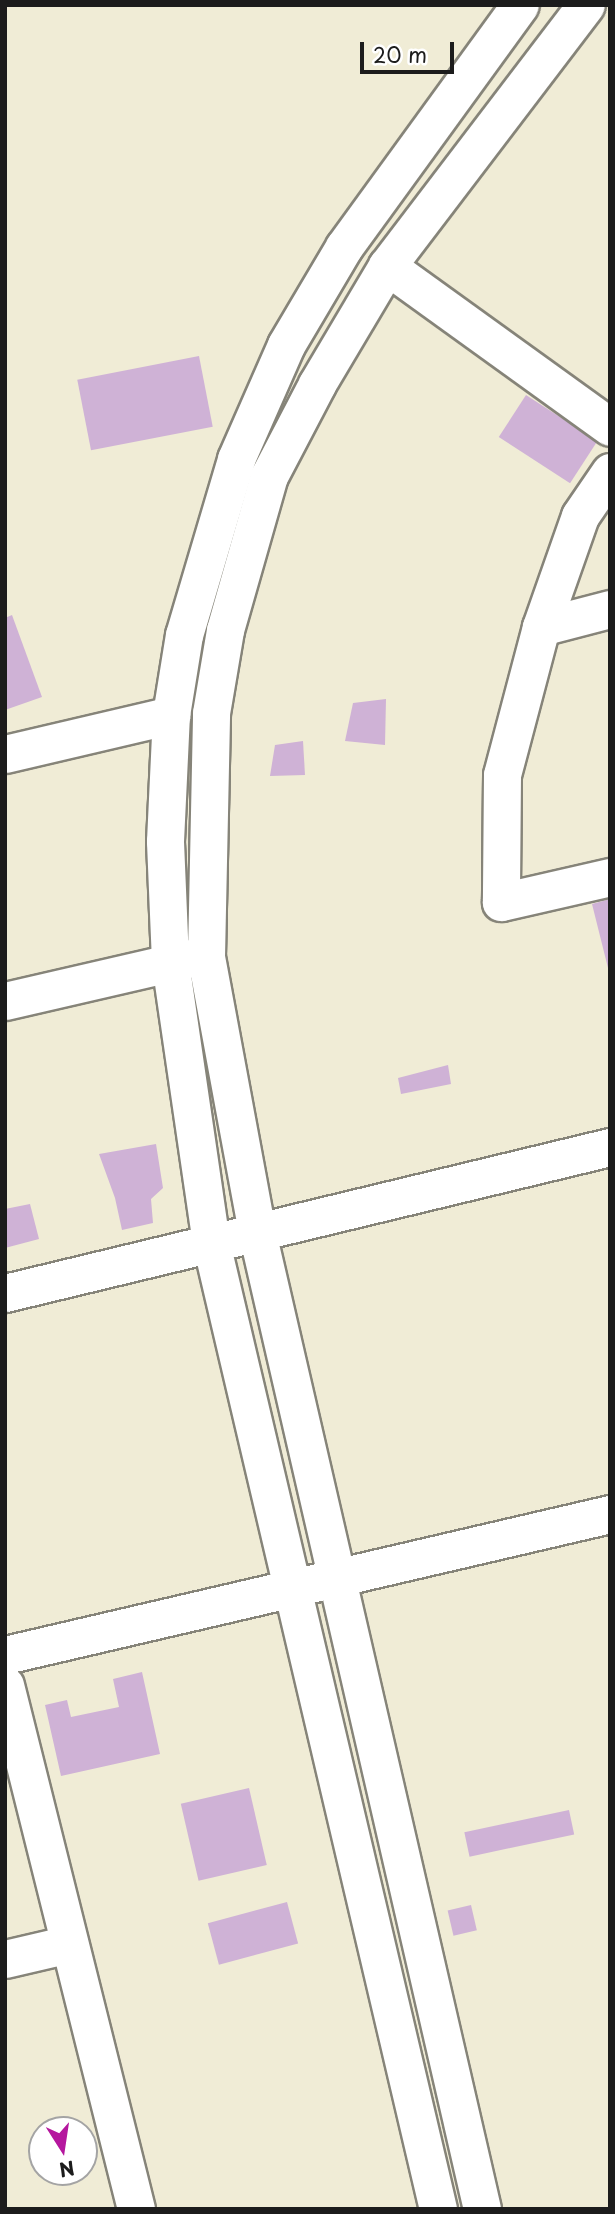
<!DOCTYPE html>
<style>
body{margin:0}
#map{position:relative;width:615px;height:2214px;overflow:hidden;background:#f0ecd6;font-family:"Playpen Sans",sans-serif}
div>[style]{position:absolute}
.building>*{inset:0;background:#cfb2d6;transform-origin:0 0}
.roads{filter:drop-shadow(2px 0 #868479) drop-shadow(-2px 0 #868479) drop-shadow(0 2px #868479) drop-shadow(0 -2px #868479)}
.minor>*{height:37px;margin:-18.5px;padding:0 18.5px;transform-origin:18.5px;border-radius:18.5px;background:#fff}
span{translate:-50% -50%;white-space:nowrap;text-align:center;line-height:1.15;-webkit-text-stroke:6px #fff;paint-order:stroke}
.frame{position:absolute;inset:0;border:7px solid #1c1c1c;pointer-events:none}
.north{position:absolute;left:28px;top:2116px;width:70px;height:70px;box-sizing:border-box;background:#fff;border:2px solid #a4a4a4;border-radius:50%;rotate:168deg;font-size:19px;font-weight:700;line-height:28px;text-align:center;color:#1c1c1c}
.north::after{content:'';display:block;margin:auto;width:24px;height:32px;background:#b5179e;clip-path:polygon(50% 0,100% 100%,50% 72%,0 100%)}
.scale{position:absolute;left:360px;top:42px;width:94px;height:32px;box-sizing:border-box;border:4px solid #1c1c1c;border-top:0;padding-left:9px;font-size:21px;line-height:24px;white-space:nowrap;color:#1c1c1c;-webkit-text-stroke:5px #fff;paint-order:stroke}
</style>
<div id="map">
<div class="building">
<i style="left:199px;top:356px;width:72px;height:124px;rotate:79deg"></i>
<i style="left:526px;top:395px;width:85px;height:50px;rotate:33deg"></i>
<i style="clip-path:polygon(12px 615px,42px 697px,5px 710px,5px 618px)"></i>
<i style="clip-path:polygon(386px 699px,385px 745px,345px 741px,353px 703px)"></i>
<i style="clip-path:polygon(303px 741px,305px 775px,270px 776px,275px 745px)"></i>
<i style="clip-path:polygon(610px 899px,610px 972px,609px 972px,592px 904px)"></i>
<i style="clip-path:polygon(448px 1065px,451px 1084px,401px 1094px,398px 1078px)"></i>
<i style="clip-path:polygon(156px 1144px,163px 1188px,151px 1199px,153px 1223px,122px 1230px,115px 1198px,99px 1154px)"></i>
<i style="clip-path:polygon(30px 1204px,39px 1239px,5px 1248px,5px 1209px)"></i>
<i style="clip-path:polygon(142px 1672px,160px 1754px,61px 1776px,45px 1705px,67px 1700px,71px 1717px,119px 1707px,113px 1679px)"></i>
<i style="left:249px;top:1788px;width:79px;height:70px;rotate:77deg"></i>
<i style="left:569px;top:1810px;width:25px;height:107px;rotate:78deg"></i>
<i style="left:287px;top:1902px;width:43px;height:82px;rotate:75deg"></i>
<i style="left:471px;top:1905px;width:26px;height:24px;rotate:77deg"></i>
</div>
<div class="roads">
<div class="minor">
<i style="left:387px;top:266px;width:275px;rotate:35.8deg"></i>
<i style="left:610px;top:472px;width:53px;rotate:124.3deg"></i>
<i style="left:580px;top:516px;width:118px;rotate:109.4deg"></i>
<i style="left:541px;top:627px;width:153px;rotate:104.8deg"></i>
<i style="left:502px;top:775px;width:127px;rotate:90.5deg"></i>
<i style="left:501px;top:902px;width:112px;rotate:-12.9deg"></i>
<i style="left:541px;top:627px;width:71px;rotate:-14.6deg"></i>
<i style="left:5px;top:754px;width:171px;rotate:-13.2deg"></i>
<i style="left:5px;top:1001px;width:195px;rotate:-13deg"></i>
<i style="left:5px;top:1293px;width:622px;rotate:-13.57deg"></i>
<i style="left:5px;top:1655px;width:621px;rotate:-13.12deg"></i>
<i style="left:5px;top:1685px;width:540px;rotate:75.96deg"></i>
<i style="left:5px;top:1959px;width:66px;rotate:-13.2deg"></i>
<i style="left:438px;top:2209px;width:992px;rotate:-103.22deg"></i>
<i style="left:211px;top:1243px;width:285px;rotate:-98.3deg"></i>
<i style="left:170px;top:961px;width:120px;rotate:-92.4deg"></i>
<i style="left:165px;top:841px;width:126px;rotate:-87.3deg"></i>
<i style="left:171px;top:715px;width:81px;rotate:-80.8deg"></i>
<i style="left:184px;top:635px;width:184px;rotate:-73.5deg"></i>
<i style="left:236px;top:459px;width:124px;rotate:-66.3deg"></i>
<i style="left:286px;top:345px;width:114px;rotate:-59.4deg"></i>
<i style="left:344px;top:247px;width:299px;rotate:-54deg"></i>
<i style="left:482px;top:2209px;width:1003px;rotate:-102.97deg"></i>
<i style="left:257px;top:1232px;width:281px;rotate:-100.5deg"></i>
<i style="left:206px;top:956px;width:243px;rotate:-88.8deg"></i>
<i style="left:211px;top:713px;width:84px;rotate:-80.4deg"></i>
<i style="left:225px;top:630px;width:160px;rotate:-74.1deg"></i>
<i style="left:269px;top:476px;width:104px;rotate:-62.4deg"></i>
<i style="left:317px;top:384px;width:137px;rotate:-59.3deg"></i>
<i style="left:387px;top:266px;width:328px;rotate:-52.7deg"></i>
</div>
</div>
<div class="frame"></div>
<div class="north">N</div>
<div class="scale">20 m</div>
</div>
